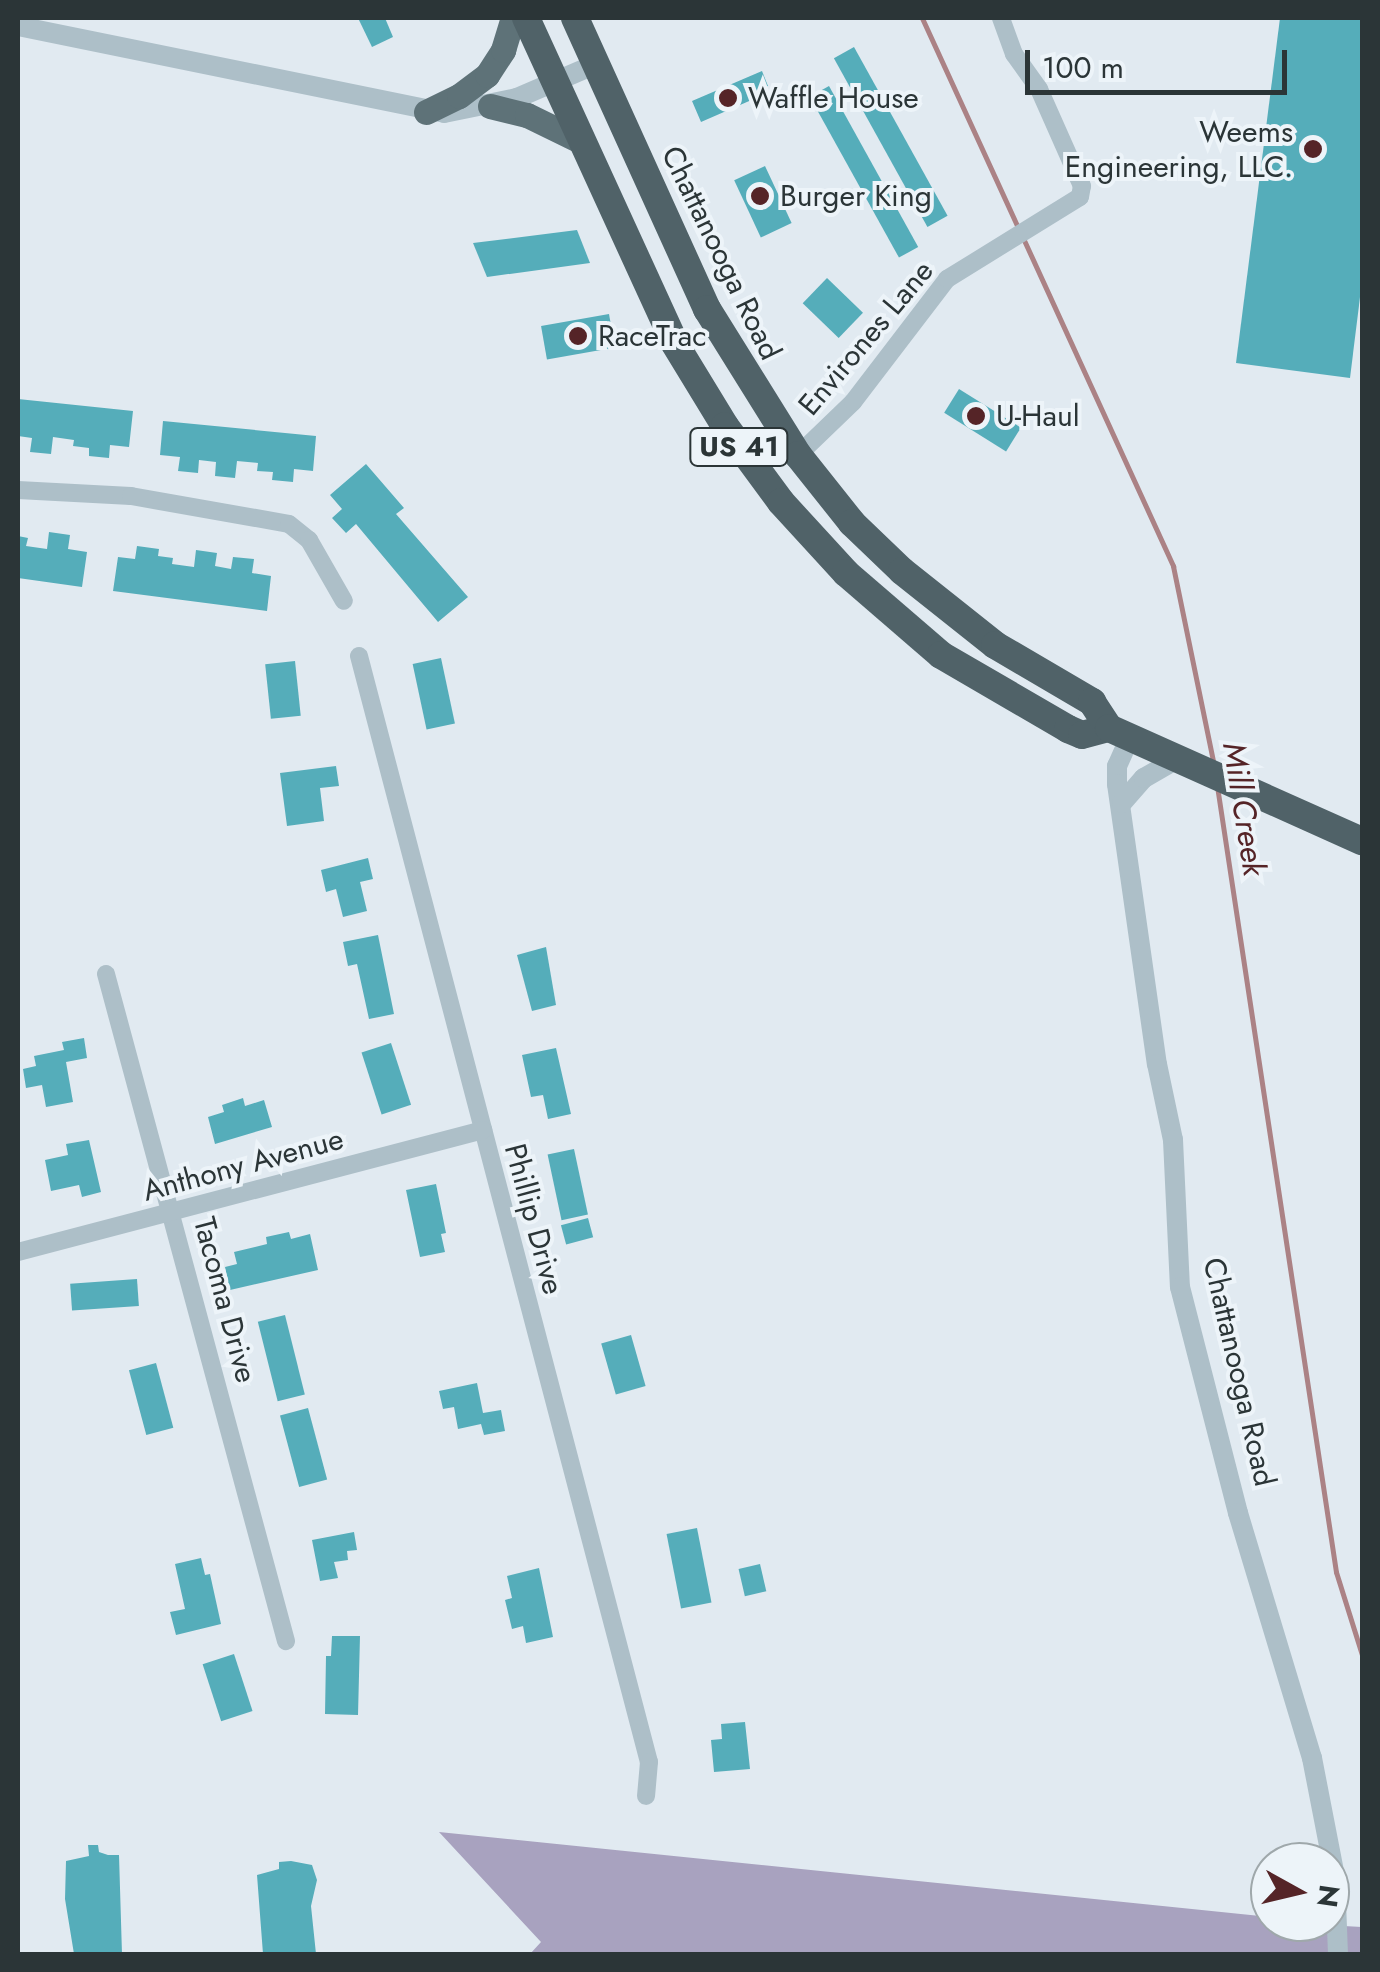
<!DOCTYPE html>
<style>
body{margin:0}
#map{position:relative;width:1380px;height:1972px;overflow:hidden;background:#e1eaf1;font-family:Jost,sans-serif}
div>[style]{position:absolute}
.green>*{inset:0;background:#a8a2bf}
.stream>*{height:5px;margin:-2.5px;padding:0 2.5px;transform-origin:2.5px;border-radius:2.5px;background:#ab8285}
.building>*{inset:0;background:#55adba;transform-origin:0 0}
.minor>*{height:18px;margin:-9px;padding:0 9px;transform-origin:9px;border-radius:9px;background:#adbfc8}
.tertiary>*{height:20px;margin:-10px;padding:0 10px;transform-origin:10px;border-radius:10px;background:#adbfc8}
.primary>*{height:25px;margin:-12.5px;padding:0 12.5px;transform-origin:12.5px;border-radius:12.5px;background:#5e7278}
.trunk>*{height:28px;margin:-14px;padding:0 14px;transform-origin:14px;border-radius:14px;background:#506268}
.dots>*{width:28px;height:28px;translate:-50% -50%;box-sizing:border-box;border:5px solid #edf4f9;border-radius:50%}
span{translate:-50% -50%;white-space:nowrap;text-align:center;line-height:1.15;-webkit-text-stroke:8px #edf4f9;paint-order:stroke}
.shield-label span{padding:2px 8px;background:#edf4f9;border:2px solid;border-radius:8px;-webkit-text-stroke-width:0}
.shield-label{font-size:28px;color:#2b3537;font-weight:700}
.poi-label{font-size:30px;color:#2b3537}
.left{translate:0 -50%;text-align:left}
.right{translate:-100% -50%;text-align:right}
.street-label{font-size:30px;color:#2b3537}
.water-label{font-size:32px;color:#552427;font-style:italic}
.frame{position:absolute;inset:0;border:20px solid #2b3537;pointer-events:none}
.north{position:absolute;left:1250px;top:1842px;width:100px;height:100px;box-sizing:border-box;background:#edf4f9;border:2px solid #9fa8ab;border-radius:50%;rotate:98deg;font-size:28px;font-weight:700;line-height:40px;text-align:center;color:#2b3537}
.north::after{content:'';display:block;margin:auto;width:35px;height:45px;background:#552427;clip-path:polygon(50% 0,100% 100%,50% 72%,0 100%)}
.scale{position:absolute;left:1025px;top:50px;width:262px;height:45px;box-sizing:border-box;border:5px solid #2b3537;border-top:0;padding-left:12px;font-size:30px;line-height:35px;white-space:nowrap;color:#2b3537;-webkit-text-stroke:8px #edf4f9;paint-order:stroke}
</style>
<div id="map">
<div class="green">
<i style="clip-path:polygon(439px 1832px,1270px 1917px,1270px 1922px,1362px 1927px,1362px 1954px,530px 1954px,541px 1942px)"></i>
</div>
<div class="stream">
<i style="left:922px;top:18px;width:231px;rotate:65.4deg"></i>
<i style="left:1023px;top:238px;width:361px;rotate:65.4deg"></i>
<i style="left:1173px;top:566px;width:203px;rotate:78.4deg"></i>
<i style="left:1217px;top:786px;width:795px;rotate:81.39deg"></i>
<i style="left:1336px;top:1572px;width:87px;rotate:72.6deg"></i>
</div>
<div class="building">
<i style="clip-path:polygon(358px 18px,385px 18px,393px 37px,372px 47px)"></i>
<i style="clip-path:polygon(1280px 18px,1362px 18px,1362px 281px,1350px 378px,1236px 363px)"></i>
<i style="left:854px;top:47px;width:193px;height:23px;rotate:61deg"></i>
<i style="clip-path:polygon(762px 71px,768px 86px,760px 89px,763px 95px,701px 122px,692px 101px)"></i>
<i style="left:829px;top:86px;width:184px;height:22px;rotate:61deg"></i>
<i style="left:765px;top:166px;width:63px;height:34px;rotate:65deg"></i>
<i style="clip-path:polygon(577px 230px,590px 263px,487px 277px,473px 243px)"></i>
<i style="left:827px;top:278px;width:50px;height:35px;rotate:44deg"></i>
<i style="left:609px;top:314px;width:34px;height:69px;rotate:80deg"></i>
<i style="left:959px;top:389px;width:73px;height:28px;rotate:32deg"></i>
<i style="clip-path:polygon(18px 399px,133px 411px,129px 447px,110px 445px,109px 458px,89px 456px,89px 448px,73px 446px,74px 440px,53px 437px,51px 454px,30px 452px,32px 438px,18px 436px)"></i>
<i style="clip-path:polygon(163px 421px,316px 436px,313px 471px,294px 469px,293px 482px,272px 480px,273px 472px,257px 471px,258px 463px,237px 461px,235px 478px,215px 476px,216px 462px,199px 460px,198px 473px,178px 471px,180px 457px,160px 455px)"></i>
<i style="clip-path:polygon(366px 464px,404px 508px,396px 514px,468px 597px,438px 622px,356px 524px,346px 533px,332px 518px,342px 509px,330px 495px)"></i>
<i style="clip-path:polygon(49px 532px,70px 535px,68px 549px,87px 552px,82px 587px,18px 578px,18px 536px,28px 538px,26px 546px,47px 549px)"></i>
<i style="clip-path:polygon(137px 546px,159px 549px,158px 556px,173px 558px,172px 564px,194px 567px,196px 550px,217px 553px,215px 566px,231px 569px,233px 557px,254px 559px,252px 573px,271px 576px,267px 611px,113px 591px,118px 557px,135px 559px)"></i>
<i style="left:441px;top:658px;width:67px;height:29px;rotate:78deg"></i>
<i style="left:295px;top:661px;width:55px;height:30px;rotate:84deg"></i>
<i style="clip-path:polygon(336px 766px,339px 786px,320px 788px,324px 821px,287px 826px,280px 773px)"></i>
<i style="clip-path:polygon(368px 858px,373px 879px,360px 882px,367px 911px,343px 917px,336px 889px,326px 892px,321px 870px)"></i>
<i style="clip-path:polygon(378px 935px,394px 1014px,369px 1019px,357px 964px,348px 966px,343px 942px)"></i>
<i style="clip-path:polygon(546px 947px,556px 1005px,532px 1011px,517px 955px)"></i>
<i style="clip-path:polygon(84px 1038px,87px 1058px,66px 1062px,73px 1102px,46px 1107px,42px 1085px,26px 1088px,23px 1069px,36px 1066px,34px 1056px,64px 1050px,62px 1042px)"></i>
<i style="left:391px;top:1043px;width:65px;height:31px;rotate:72deg"></i>
<i style="clip-path:polygon(556px 1048px,571px 1114px,548px 1119px,543px 1095px,531px 1097px,522px 1055px)"></i>
<i style="clip-path:polygon(243px 1098px,245px 1106px,264px 1100px,272px 1127px,215px 1144px,208px 1117px,224px 1112px,222px 1105px)"></i>
<i style="clip-path:polygon(89px 1140px,101px 1192px,82px 1197px,79px 1185px,51px 1191px,45px 1160px,68px 1155px,66px 1144px)"></i>
<i style="left:574px;top:1149px;width:67px;height:27px;rotate:78deg"></i>
<i style="clip-path:polygon(436px 1184px,446px 1233px,441px 1234px,445px 1252px,420px 1257px,406px 1190px)"></i>
<i style="left:588px;top:1218px;width:20px;height:28px;rotate:75deg"></i>
<i style="clip-path:polygon(289px 1232px,291px 1239px,310px 1234px,318px 1270px,230px 1290px,225px 1267px,237px 1264px,234px 1252px,267px 1244px,266px 1237px)"></i>
<i style="left:137px;top:1279px;width:27px;height:67px;rotate:86deg"></i>
<i style="left:285px;top:1315px;width:82px;height:28px;rotate:76deg"></i>
<i style="left:631px;top:1335px;width:53px;height:31px;rotate:74deg"></i>
<i style="left:156px;top:1363px;width:67px;height:28px;rotate:75deg"></i>
<i style="clip-path:polygon(477px 1383px,483px 1413px,501px 1410px,505px 1431px,484px 1435px,481px 1424px,458px 1429px,454px 1407px,443px 1409px,439px 1391px)"></i>
<i style="left:308px;top:1408px;width:74px;height:29px;rotate:75deg"></i>
<i style="left:697px;top:1528px;width:76px;height:31px;rotate:79deg"></i>
<i style="clip-path:polygon(354px 1532px,357px 1550px,347px 1551px,348px 1560px,334px 1562px,338px 1578px,320px 1581px,312px 1540px)"></i>
<i style="clip-path:polygon(201px 1558px,205px 1575px,210px 1574px,221px 1624px,176px 1635px,170px 1612px,185px 1609px,175px 1564px)"></i>
<i style="left:760px;top:1564px;width:28px;height:22px;rotate:77deg"></i>
<i style="clip-path:polygon(539px 1568px,553px 1637px,526px 1643px,523px 1626px,512px 1629px,505px 1600px,512px 1598px,507px 1576px)"></i>
<i style="clip-path:polygon(332px 1636px,360px 1636px,358px 1715px,325px 1714px,326px 1656px,331px 1656px)"></i>
<i style="left:234px;top:1654px;width:60px;height:33px;rotate:72deg"></i>
<i style="clip-path:polygon(745px 1722px,750px 1769px,714px 1772px,711px 1740px,722px 1739px,721px 1724px)"></i>
<i style="clip-path:polygon(88px 1845px,98px 1845px,99px 1852px,108px 1855px,119px 1855px,122px 1954px,74px 1954px,65px 1899px,66px 1861px,89px 1856px)"></i>
<i style="clip-path:polygon(291px 1861px,312px 1865px,317px 1880px,311px 1906px,316px 1954px,263px 1954px,257px 1875px,279px 1869px,279px 1862px)"></i>
</div>
<div class="minor">
<i style="left:798px;top:455px;width:76px;rotate:-43.9deg"></i>
<i style="left:853px;top:402px;width:155px;rotate:-52.6deg"></i>
<i style="left:947px;top:279px;width:156px;rotate:-31.7deg"></i>
<i style="left:1080px;top:197px;width:11px;rotate:-80deg"></i>
<i style="left:1082px;top:186px;width:106px;rotate:-113.9deg"></i>
<i style="left:1039px;top:89px;width:43px;rotate:-125.5deg"></i>
<i style="left:1014px;top:54px;width:38px;rotate:-110deg"></i>
<i style="left:18px;top:490px;width:113px;rotate:3deg"></i>
<i style="left:131px;top:496px;width:160px;rotate:10deg"></i>
<i style="left:289px;top:524px;width:26px;rotate:39deg"></i>
<i style="left:309px;top:540px;width:70px;rotate:60.2deg"></i>
<i style="left:359px;top:656px;width:1143px;rotate:75.31deg"></i>
<i style="left:649px;top:1762px;width:34px;rotate:95deg"></i>
<i style="left:106px;top:974px;width:691px;rotate:74.9deg"></i>
<i style="left:18px;top:1252px;width:481px;rotate:-14.7deg"></i>
</div>
<div class="tertiary">
<i style="left:18px;top:26px;width:435px;rotate:11.5deg"></i>
<i style="left:444px;top:113px;width:75px;rotate:-11.6deg"></i>
<i style="left:517px;top:98px;width:86px;rotate:-23.3deg"></i>
<i style="left:1130px;top:737px;width:32px;rotate:114deg"></i>
<i style="left:1117px;top:766px;width:18px;rotate:90deg"></i>
<i style="left:1117px;top:784px;width:283px;rotate:81.9deg"></i>
<i style="left:1157px;top:1064px;width:78px;rotate:78.1deg"></i>
<i style="left:1173px;top:1140px;width:147px;rotate:87.3deg"></i>
<i style="left:1180px;top:1287px;width:233px;rotate:75.6deg"></i>
<i style="left:1238px;top:1513px;width:256px;rotate:73.2deg"></i>
<i style="left:1312px;top:1758px;width:120px;rotate:79deg"></i>
<i style="left:1335px;top:1876px;width:78px;rotate:87.8deg"></i>
<i style="left:1122px;top:803px;width:33px;rotate:-49deg"></i>
<i style="left:1144px;top:778px;width:36px;rotate:-30deg"></i>
</div>
<div class="primary">
<i style="left:490px;top:106px;width:38px;rotate:14deg"></i>
<i style="left:527px;top:115px;width:61px;rotate:26.1deg"></i>
<i style="left:426px;top:112px;width:37px;rotate:-26deg"></i>
<i style="left:459px;top:96px;width:35px;rotate:-37deg"></i>
<i style="left:487px;top:75px;width:30px;rotate:-57deg"></i>
<i style="left:503px;top:50px;width:34px;rotate:-73deg"></i>
</div>
<div class="trunk">
<i style="left:526px;top:18px;width:358px;rotate:65.4deg"></i>
<i style="left:675px;top:344px;width:96px;rotate:58.6deg"></i>
<i style="left:725px;top:426px;width:94px;rotate:53.6deg"></i>
<i style="left:781px;top:502px;width:96px;rotate:47.5deg"></i>
<i style="left:846px;top:573px;width:125px;rotate:40.8deg"></i>
<i style="left:941px;top:655px;width:147px;rotate:30.2deg"></i>
<i style="left:1068px;top:729px;width:15px;rotate:23deg"></i>
<i style="left:1082px;top:735px;width:28px;rotate:-15deg"></i>
<i style="left:575px;top:18px;width:320px;rotate:65.6deg"></i>
<i style="left:707px;top:309px;width:172px;rotate:58.1deg"></i>
<i style="left:798px;top:455px;width:87px;rotate:51.5deg"></i>
<i style="left:852px;top:523px;width:69px;rotate:43.8deg"></i>
<i style="left:902px;top:571px;width:119px;rotate:38.5deg"></i>
<i style="left:995px;top:645px;width:113px;rotate:30.4deg"></i>
<i style="left:1092px;top:702px;width:31px;rotate:57deg"></i>
<i style="left:1109px;top:728px;width:277px;rotate:24.1deg"></i>
</div>
<div class="dots">
<i style="left:728px;top:98px;background:#552427"></i>
<i style="left:1313px;top:149px;background:#552427"></i>
<i style="left:760px;top:196px;background:#552427"></i>
<i style="left:578px;top:336px;background:#552427"></i>
<i style="left:976px;top:416px;background:#552427"></i>
</div>
<div class="shield-label">
<span style="left:739px;top:447px">US 41</span>
</div>
<div class="poi-label">
<span class="left" style="left:748px;top:98px">Waffle House</span>
<span class="right" style="left:1293px;top:149px">Weems<br>Engineering, LLC.</span>
<span class="left" style="left:780px;top:196px">Burger King</span>
<span class="left" style="left:598px;top:336px">RaceTrac</span>
<span class="left" style="left:996px;top:416px">U-Haul</span>
</div>
<div class="street-label">
<span style="left:721px;top:253px;rotate:64deg">Chattanooga Road</span>
<span style="left:866px;top:338px;rotate:-50deg">Environes Lane</span>
<span style="left:243px;top:1165px;rotate:-15deg">Anthony Avenue</span>
<span style="left:534px;top:1219px;rotate:75deg">Phillip Drive</span>
<span style="left:225px;top:1300px;rotate:75deg">Tacoma Drive</span>
<span style="left:1239px;top:1372px;rotate:77deg">Chattanooga Road</span>
</div>
<div class="water-label">
<span style="left:1244px;top:809px;rotate:81deg">Mill Creek</span>
</div>
<div class="frame"></div>
<div class="north">N</div>
<div class="scale">100 m</div>
</div>
